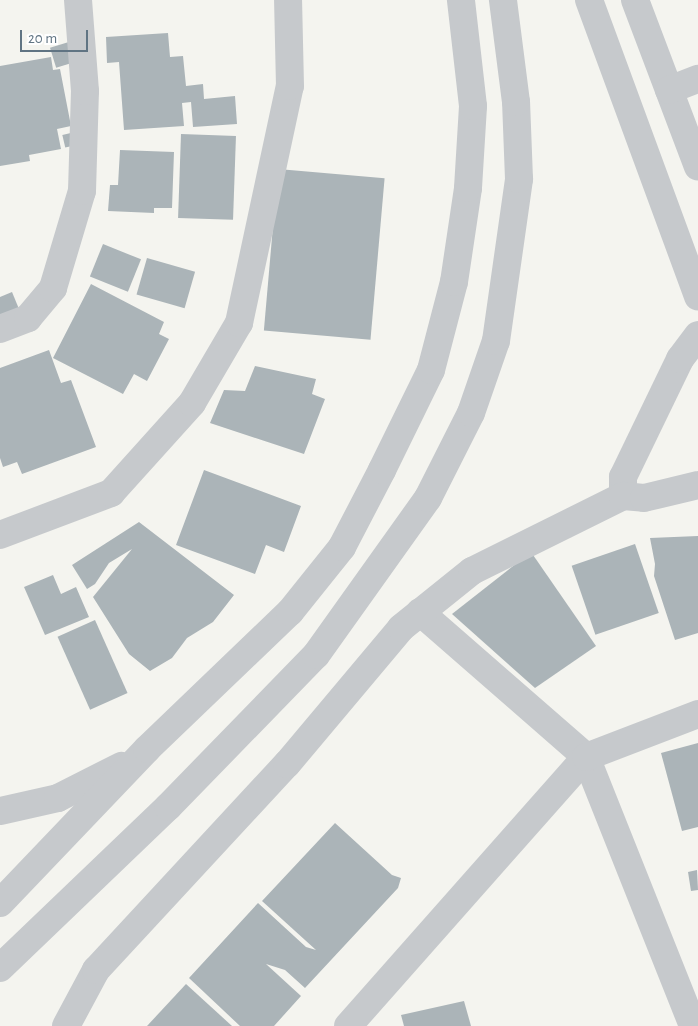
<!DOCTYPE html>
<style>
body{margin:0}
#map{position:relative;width:698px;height:1026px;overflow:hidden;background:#f4f4ef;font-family:"Alegreya Sans",sans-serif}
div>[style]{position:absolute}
.building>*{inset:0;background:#abb4b8;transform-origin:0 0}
.minor>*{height:28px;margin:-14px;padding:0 14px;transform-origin:14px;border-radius:14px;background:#c6c9cc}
span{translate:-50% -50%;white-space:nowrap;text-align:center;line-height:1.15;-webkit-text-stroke:5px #fff;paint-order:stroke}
.scale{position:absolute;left:20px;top:30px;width:68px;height:22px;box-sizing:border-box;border:2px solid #607483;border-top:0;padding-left:6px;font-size:15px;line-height:18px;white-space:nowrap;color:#607483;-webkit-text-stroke:4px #fff;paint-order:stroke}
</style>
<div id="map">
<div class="building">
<i style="clip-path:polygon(168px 33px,170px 57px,183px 56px,186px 86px,203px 84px,204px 99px,235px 96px,237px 124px,193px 127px,191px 102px,182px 103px,184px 126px,124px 130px,119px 62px,107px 63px,106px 37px)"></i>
<i style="left:72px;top:41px;width:21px;height:23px;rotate:73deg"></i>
<i style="clip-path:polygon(51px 57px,53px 70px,60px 69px,71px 126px,57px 129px,61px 149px,29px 155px,30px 161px,0 166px,0 66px)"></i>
<i style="left:75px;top:132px;width:13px;height:13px;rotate:77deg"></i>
<i style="left:181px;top:134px;width:55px;height:84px;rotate:2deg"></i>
<i style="clip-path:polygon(120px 150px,174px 152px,172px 208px,154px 208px,154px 213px,108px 211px,110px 185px,118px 185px)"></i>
<i style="left:278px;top:169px;width:107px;height:162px;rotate:5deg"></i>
<i style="left:103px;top:244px;width:41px;height:35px;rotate:22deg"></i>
<i style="left:147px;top:258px;width:50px;height:38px;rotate:16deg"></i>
<i style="clip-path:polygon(91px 284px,164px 322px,159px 334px,169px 339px,147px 381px,134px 374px,123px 394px,53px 358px)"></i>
<i style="clip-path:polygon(12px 292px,19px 309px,0 316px,0 297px)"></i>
<i style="clip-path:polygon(49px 350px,61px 383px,71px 380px,96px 447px,22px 474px,17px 462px,3px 467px,0 458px,0 368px)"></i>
<i style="clip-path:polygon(255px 366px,316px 379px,312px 394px,325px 399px,304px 454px,210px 423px,224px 390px,245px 391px)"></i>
<i style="clip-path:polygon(204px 470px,301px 506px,284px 552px,266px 545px,255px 574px,176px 545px)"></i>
<i style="clip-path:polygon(139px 522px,234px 595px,213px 622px,187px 638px,172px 658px,150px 671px,129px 654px,93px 597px,132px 549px,109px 563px,95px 584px,87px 589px,72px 565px)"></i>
<i style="clip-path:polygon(698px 536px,698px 633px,675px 640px,654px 576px,655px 564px,650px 538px)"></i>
<i style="left:635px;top:544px;width:73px;height:67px;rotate:71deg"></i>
<i style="clip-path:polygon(531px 552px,596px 646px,535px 688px,452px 614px)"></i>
<i style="clip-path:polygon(53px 575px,61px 594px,76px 587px,89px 617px,45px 635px,24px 587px)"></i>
<i style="left:95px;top:620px;width:80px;height:41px;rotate:66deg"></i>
<i style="clip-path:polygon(698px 743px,698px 827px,682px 831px,661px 753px)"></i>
<i style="clip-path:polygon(335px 823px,392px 875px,401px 878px,398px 888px,305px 988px,285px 970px,266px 964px,301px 996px,274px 1026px,240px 1026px,189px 978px,258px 903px,306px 947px,316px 950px,262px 901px)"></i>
<i style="clip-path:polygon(697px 870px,698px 890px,691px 891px,688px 872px)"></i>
<i style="clip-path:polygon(186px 984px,232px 1026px,147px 1026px)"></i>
<i style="clip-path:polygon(464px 1001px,471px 1026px,404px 1026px,401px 1015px)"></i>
</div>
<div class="minor">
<i style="left:589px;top:0;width:316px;rotate:69.8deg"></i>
<i style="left:635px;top:0;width:178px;rotate:69.3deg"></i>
<i style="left:669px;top:90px;width:31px;rotate:-21deg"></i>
<i style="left:0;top:329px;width:30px;rotate:-21deg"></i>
<i style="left:28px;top:318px;width:39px;rotate:-50deg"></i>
<i style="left:53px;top:288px;width:101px;rotate:-73.4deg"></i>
<i style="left:82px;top:191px;width:100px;rotate:-88.3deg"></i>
<i style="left:85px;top:91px;width:91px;rotate:-94.4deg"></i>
<i style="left:623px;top:496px;width:19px;rotate:-90deg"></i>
<i style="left:623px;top:477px;width:131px;rotate:-64.2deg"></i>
<i style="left:680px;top:359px;width:30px;rotate:-53deg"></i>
<i style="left:0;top:535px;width:119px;rotate:-20.7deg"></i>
<i style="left:111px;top:493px;width:121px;rotate:-48deg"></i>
<i style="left:192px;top:403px;width:93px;rotate:-59.6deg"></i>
<i style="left:239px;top:323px;width:242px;rotate:-77.9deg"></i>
<i style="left:290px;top:86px;width:86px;rotate:-91.3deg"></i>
<i style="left:420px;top:612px;width:220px;rotate:41.1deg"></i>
<i style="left:586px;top:757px;width:289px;rotate:68.3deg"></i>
<i style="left:0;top:811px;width:59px;rotate:-12.6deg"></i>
<i style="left:58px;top:798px;width:71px;rotate:-26.9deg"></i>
<i style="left:0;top:903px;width:213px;rotate:-46.3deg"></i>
<i style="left:147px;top:749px;width:198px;rotate:-43.8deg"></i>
<i style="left:290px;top:612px;width:83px;rotate:-51.3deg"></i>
<i style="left:342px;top:547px;width:87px;rotate:-62.5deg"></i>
<i style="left:382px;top:470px;width:111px;rotate:-63.9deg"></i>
<i style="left:431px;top:370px;width:91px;rotate:-75.4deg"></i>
<i style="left:454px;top:282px;width:95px;rotate:-81.5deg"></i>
<i style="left:468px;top:188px;width:82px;rotate:-86.5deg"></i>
<i style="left:473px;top:106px;width:107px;rotate:-96.5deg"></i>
<i style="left:0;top:968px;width:233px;rotate:-43.8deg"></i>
<i style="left:168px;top:807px;width:212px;rotate:-45.8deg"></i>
<i style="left:316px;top:655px;width:193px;rotate:-54.5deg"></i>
<i style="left:428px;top:498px;width:95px;rotate:-63.2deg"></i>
<i style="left:471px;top:413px;width:76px;rotate:-70.9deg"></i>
<i style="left:496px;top:341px;width:164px;rotate:-81.9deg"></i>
<i style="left:519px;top:179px;width:77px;rotate:-92.2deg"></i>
<i style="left:516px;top:102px;width:103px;rotate:-97.3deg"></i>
<i style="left:66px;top:1026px;width:64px;rotate:-61.8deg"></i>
<i style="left:96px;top:970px;width:281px;rotate:-47.2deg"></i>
<i style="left:287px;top:764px;width:177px;rotate:-50deg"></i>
<i style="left:401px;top:628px;width:91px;rotate:-38.8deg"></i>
<i style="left:472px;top:571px;width:169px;rotate:-26.4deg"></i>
<i style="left:623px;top:496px;width:21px;rotate:5deg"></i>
<i style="left:644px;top:498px;width:56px;rotate:-13.5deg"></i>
<i style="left:348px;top:1026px;width:359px;rotate:-48.5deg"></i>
<i style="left:586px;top:757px;width:120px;rotate:-21deg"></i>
</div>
<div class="scale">20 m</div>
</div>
